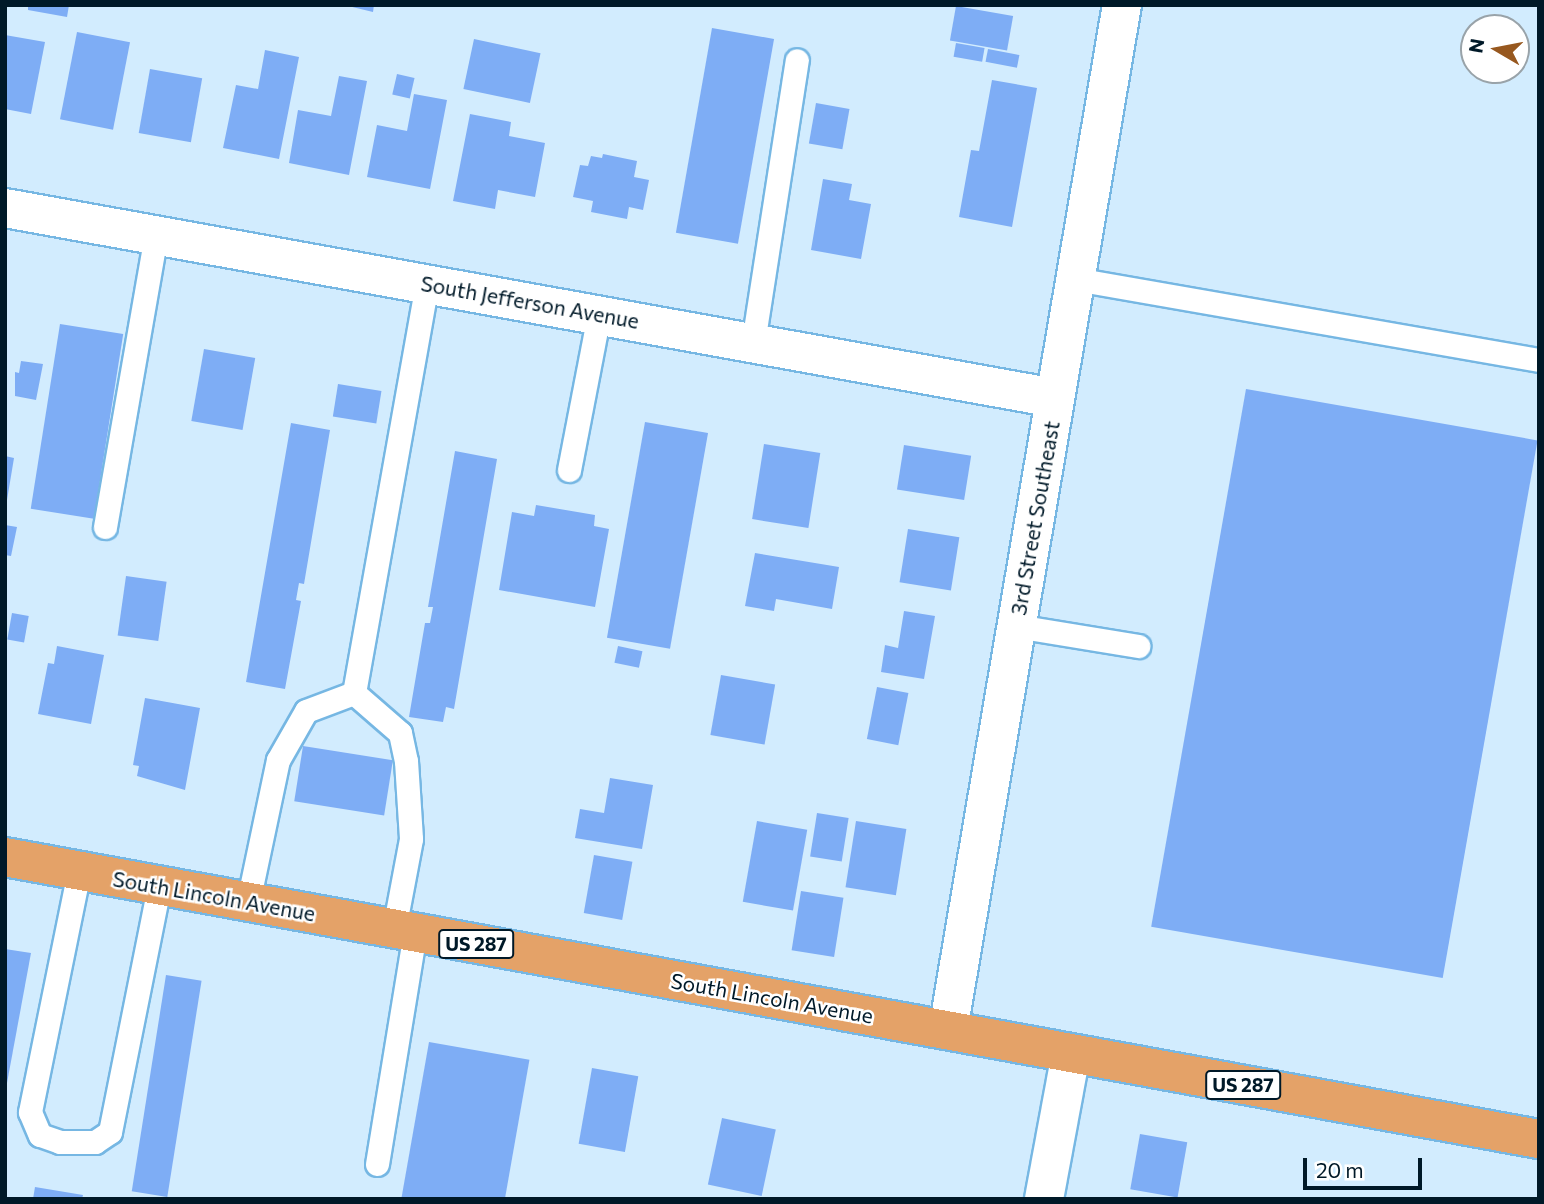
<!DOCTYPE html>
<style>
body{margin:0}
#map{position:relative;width:1544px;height:1204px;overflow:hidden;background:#d2ecfe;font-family:Commissioner,sans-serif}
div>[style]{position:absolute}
.building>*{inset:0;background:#7eadf5;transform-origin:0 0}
.roads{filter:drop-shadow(2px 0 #76b7e3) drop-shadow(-2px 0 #76b7e3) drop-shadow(0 2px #76b7e3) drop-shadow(0 -2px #76b7e3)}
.service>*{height:23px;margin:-11.5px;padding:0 11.5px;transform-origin:11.5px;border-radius:11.5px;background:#fff}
.minor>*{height:38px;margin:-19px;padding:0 19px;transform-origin:19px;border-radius:19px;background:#fff}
.trunk>*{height:38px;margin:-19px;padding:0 19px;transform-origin:19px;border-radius:19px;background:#e4a268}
span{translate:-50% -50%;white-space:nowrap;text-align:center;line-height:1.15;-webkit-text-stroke:5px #fff;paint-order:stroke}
.shield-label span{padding:2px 5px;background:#fff;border:2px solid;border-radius:5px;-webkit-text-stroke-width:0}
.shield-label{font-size:19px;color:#001928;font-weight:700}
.street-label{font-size:21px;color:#001928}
.frame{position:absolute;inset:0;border:7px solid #001928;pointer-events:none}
.north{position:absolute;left:1460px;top:14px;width:70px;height:70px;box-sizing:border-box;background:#fff;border:2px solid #99a3a9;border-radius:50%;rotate:280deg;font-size:19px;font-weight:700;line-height:28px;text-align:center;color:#001928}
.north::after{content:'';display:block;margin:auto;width:24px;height:32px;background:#97581f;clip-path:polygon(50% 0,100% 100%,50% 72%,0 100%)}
.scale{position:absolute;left:1303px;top:1158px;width:119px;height:32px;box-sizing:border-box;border:4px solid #001928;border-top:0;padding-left:9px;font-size:21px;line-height:24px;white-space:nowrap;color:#001928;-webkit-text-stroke:5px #fff;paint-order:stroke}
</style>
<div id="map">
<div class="building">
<i style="clip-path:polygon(28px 5px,69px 5px,67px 17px,28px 10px)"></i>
<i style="clip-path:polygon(344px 5px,374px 5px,373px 12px)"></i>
<i style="left:956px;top:6px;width:58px;height:35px;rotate:10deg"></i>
<i style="left:712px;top:28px;width:63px;height:208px;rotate:10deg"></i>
<i style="left:77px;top:32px;width:54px;height:89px;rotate:11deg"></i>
<i style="clip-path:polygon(5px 35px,45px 42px,31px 114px,5px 109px)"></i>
<i style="left:474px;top:39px;width:68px;height:51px;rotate:12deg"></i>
<i style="left:956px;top:43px;width:29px;height:14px;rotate:10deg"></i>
<i style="left:988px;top:49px;width:32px;height:13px;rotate:11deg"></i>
<i style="clip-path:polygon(265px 50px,299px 57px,279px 159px,223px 148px,236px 85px,258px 89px)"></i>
<i style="left:150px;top:69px;width:53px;height:65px;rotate:10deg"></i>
<i style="left:397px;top:74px;width:18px;height:21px;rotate:13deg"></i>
<i style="clip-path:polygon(339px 76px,367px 81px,349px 175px,289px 163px,298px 110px,331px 116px)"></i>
<i style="clip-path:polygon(992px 80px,1037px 88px,1012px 227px,959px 217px,971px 150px,979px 151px)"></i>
<i style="clip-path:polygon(414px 94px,447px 100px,430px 189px,367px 177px,377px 125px,407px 131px)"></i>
<i style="left:816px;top:103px;width:34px;height:41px;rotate:10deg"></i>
<i style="clip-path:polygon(470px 114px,511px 122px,509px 136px,545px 143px,535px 197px,498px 190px,495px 209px,453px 201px)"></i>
<i style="clip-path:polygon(603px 154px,637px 161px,634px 177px,649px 180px,643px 210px,629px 207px,627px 219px,591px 212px,593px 201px,573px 197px,580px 165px,588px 166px,591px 156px,602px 158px)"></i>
<i style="clip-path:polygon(823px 179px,852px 184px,849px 200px,871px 204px,861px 259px,811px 250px)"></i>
<i style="left:60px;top:324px;width:64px;height:187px;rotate:9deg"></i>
<i style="left:204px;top:349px;width:52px;height:73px;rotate:10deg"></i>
<i style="clip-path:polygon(21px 361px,43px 364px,36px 400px,15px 396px,15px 372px,19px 373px)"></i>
<i style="left:338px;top:384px;width:44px;height:33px;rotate:9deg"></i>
<i style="left:1246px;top:389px;width:296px;height:546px;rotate:10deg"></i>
<i style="left:645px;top:422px;width:64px;height:219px;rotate:10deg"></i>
<i style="clip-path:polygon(291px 423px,330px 430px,304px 584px,299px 583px,296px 600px,301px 601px,285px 689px,246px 682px)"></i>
<i style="left:764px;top:444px;width:57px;height:76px;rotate:9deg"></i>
<i style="left:904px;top:445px;width:68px;height:45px;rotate:9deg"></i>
<i style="clip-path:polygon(455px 451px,497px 459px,454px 709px,446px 707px,443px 722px,409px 717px,425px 623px,430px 623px,433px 607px,428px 607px)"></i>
<i style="clip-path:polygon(5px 456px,14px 458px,7px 500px,5px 500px)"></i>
<i style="clip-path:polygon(536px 505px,595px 515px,594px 526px,609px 529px,595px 607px,499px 590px,512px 512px,534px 516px)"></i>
<i style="clip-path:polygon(5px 525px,17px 527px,11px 556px,5px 555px)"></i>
<i style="left:908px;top:529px;width:52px;height:54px;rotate:9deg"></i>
<i style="clip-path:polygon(755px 553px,839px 567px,832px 609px,776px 599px,774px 611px,745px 606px)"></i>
<i style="left:126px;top:576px;width:41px;height:60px;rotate:8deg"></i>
<i style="clip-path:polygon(904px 611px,935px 616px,924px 679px,881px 672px,885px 645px,898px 648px)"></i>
<i style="left:12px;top:613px;width:17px;height:27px;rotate:10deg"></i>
<i style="clip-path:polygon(57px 646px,104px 655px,91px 724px,38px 714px,48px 663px,54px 664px)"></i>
<i style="left:618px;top:646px;width:25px;height:17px;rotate:12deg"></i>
<i style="left:721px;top:675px;width:55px;height:61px;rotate:10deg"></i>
<i style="left:877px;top:687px;width:32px;height:53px;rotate:11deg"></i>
<i style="clip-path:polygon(145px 698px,200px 708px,185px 790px,137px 776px,139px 766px,133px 765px)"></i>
<i style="left:303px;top:746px;width:91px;height:56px;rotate:9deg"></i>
<i style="clip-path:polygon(610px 778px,653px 785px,642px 849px,575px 838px,580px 809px,604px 813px)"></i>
<i style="left:817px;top:813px;width:32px;height:44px;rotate:9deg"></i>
<i style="left:757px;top:821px;width:51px;height:82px;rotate:10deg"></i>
<i style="left:856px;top:821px;width:51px;height:67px;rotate:9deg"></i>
<i style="left:594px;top:855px;width:39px;height:59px;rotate:10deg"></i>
<i style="left:801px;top:891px;width:43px;height:60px;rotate:9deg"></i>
<i style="clip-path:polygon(5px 949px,31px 953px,7px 1083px,5px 1083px)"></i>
<i style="left:166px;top:975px;width:36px;height:219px;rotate:9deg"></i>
<i style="left:429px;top:1042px;width:102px;height:159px;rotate:10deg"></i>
<i style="left:592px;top:1068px;width:47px;height:77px;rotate:10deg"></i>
<i style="left:722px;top:1118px;width:55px;height:68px;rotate:12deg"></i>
<i style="left:1140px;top:1134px;width:48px;height:56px;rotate:10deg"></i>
<i style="clip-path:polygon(35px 1187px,83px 1195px,82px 1199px,33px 1199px)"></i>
</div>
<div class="roads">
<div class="service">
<i style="left:1075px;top:279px;width:471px;rotate:9.9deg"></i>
<i style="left:753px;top:343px;width:286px;rotate:-81.2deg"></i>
<i style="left:569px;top:470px;width:159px;rotate:-79.1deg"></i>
<i style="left:105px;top:527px;width:296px;rotate:-80.1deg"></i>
<i style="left:1016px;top:626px;width:124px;rotate:9.3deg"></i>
<i style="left:354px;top:693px;width:415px;rotate:-79.9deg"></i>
<i style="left:354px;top:693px;width:61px;rotate:41deg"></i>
<i style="left:400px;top:733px;width:29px;rotate:78deg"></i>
<i style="left:406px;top:761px;width:78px;rotate:86.3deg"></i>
<i style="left:411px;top:839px;width:92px;rotate:100.7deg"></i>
<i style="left:79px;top:871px;width:246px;rotate:101.5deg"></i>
<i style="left:30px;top:1112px;width:25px;rotate:67deg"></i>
<i style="left:40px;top:1135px;width:21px;rotate:19deg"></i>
<i style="left:60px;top:1142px;width:35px"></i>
<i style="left:95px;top:1142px;width:18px;rotate:-34deg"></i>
<i style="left:110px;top:1132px;width:251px;rotate:-78.7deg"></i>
<i style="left:248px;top:902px;width:145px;rotate:-78.1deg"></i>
<i style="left:278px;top:760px;width:56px;rotate:-60.3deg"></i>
<i style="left:306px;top:711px;width:51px;rotate:-20.6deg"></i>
<i style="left:377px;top:1164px;width:235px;rotate:-80.7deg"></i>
</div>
<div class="minor">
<i style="left:5px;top:208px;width:1067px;rotate:10.26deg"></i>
<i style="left:948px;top:1030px;width:1040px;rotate:-80.37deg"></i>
<i style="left:1044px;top:1199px;width:147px;rotate:-79.5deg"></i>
</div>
<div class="trunk">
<i style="left:5px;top:857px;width:1560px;rotate:10.42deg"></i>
</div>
</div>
<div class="shield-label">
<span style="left:476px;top:944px">US 287</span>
<span style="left:1243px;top:1085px">US 287</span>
</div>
<div class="street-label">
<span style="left:530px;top:302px;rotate:10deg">South Jefferson Avenue</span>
<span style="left:1035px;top:518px;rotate:-80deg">3rd Street Southeast</span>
<span style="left:214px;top:896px;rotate:10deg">South Lincoln Avenue</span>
<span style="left:772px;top:998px;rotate:10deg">South Lincoln Avenue</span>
</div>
<div class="frame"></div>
<div class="north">N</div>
<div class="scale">20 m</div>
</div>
